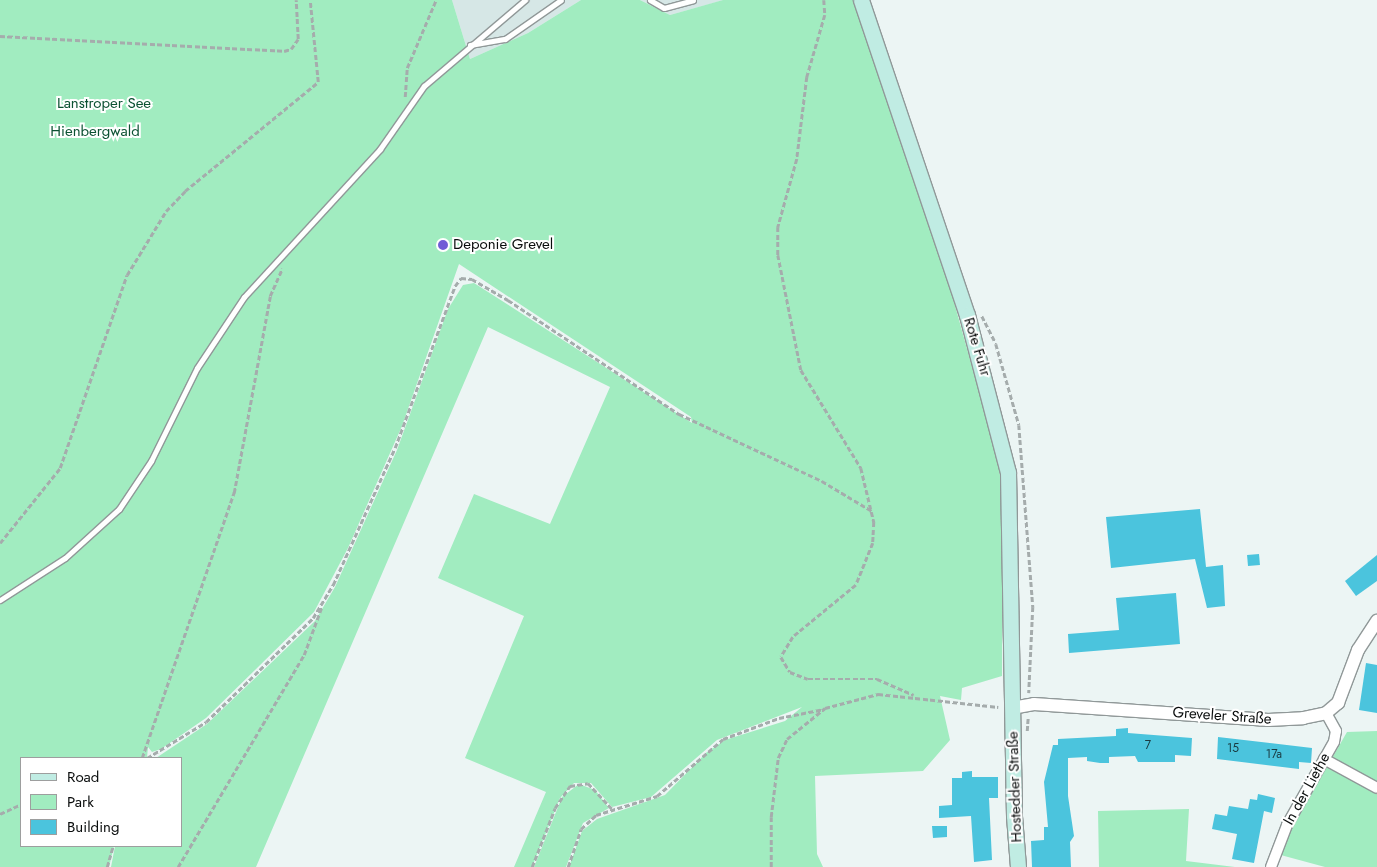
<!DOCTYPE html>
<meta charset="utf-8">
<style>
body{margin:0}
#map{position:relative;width:1377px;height:867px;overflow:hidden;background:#ecf5f4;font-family:Jost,sans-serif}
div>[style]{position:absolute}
.built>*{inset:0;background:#d6e7e6}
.green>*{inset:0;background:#a1ecc0}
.building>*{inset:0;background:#4bc4dd;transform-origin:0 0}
.path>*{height:2.5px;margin-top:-1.25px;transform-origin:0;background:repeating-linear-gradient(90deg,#a5acac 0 5px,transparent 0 7.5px)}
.roads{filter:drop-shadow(1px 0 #909898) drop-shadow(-1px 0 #909898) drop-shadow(0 1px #909898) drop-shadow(0 -1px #909898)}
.service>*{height:5px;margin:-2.5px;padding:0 2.5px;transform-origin:2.5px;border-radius:2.5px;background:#fff}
.minor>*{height:10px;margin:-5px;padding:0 5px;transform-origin:5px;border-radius:5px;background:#fff}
.tertiary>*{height:12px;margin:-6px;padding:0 6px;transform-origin:6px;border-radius:6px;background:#fff}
.secondary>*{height:15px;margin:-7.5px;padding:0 7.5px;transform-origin:7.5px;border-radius:7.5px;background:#c0ece3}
.dots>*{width:14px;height:14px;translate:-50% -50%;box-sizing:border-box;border:2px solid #fff;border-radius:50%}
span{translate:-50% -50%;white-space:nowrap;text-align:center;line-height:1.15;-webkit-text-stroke:4px #fff;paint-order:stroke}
.number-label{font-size:12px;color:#1a3b41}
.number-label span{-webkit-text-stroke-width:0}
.park-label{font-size:15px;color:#0c5233}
.poi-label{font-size:15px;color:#0a0d0d}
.left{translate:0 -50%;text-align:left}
.street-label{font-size:15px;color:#0a0d0d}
.legend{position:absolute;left:20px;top:757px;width:162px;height:90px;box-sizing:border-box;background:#fff;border:1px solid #9d9e9e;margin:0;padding:6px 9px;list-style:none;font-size:15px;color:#0a0d0d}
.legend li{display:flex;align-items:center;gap:10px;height:25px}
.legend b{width:25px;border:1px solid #9d9e9e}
</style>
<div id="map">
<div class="built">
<i style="clip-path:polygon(452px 0,581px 0,528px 33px,470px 59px)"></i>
<i style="clip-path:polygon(640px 0,724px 0,670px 15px)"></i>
</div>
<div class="green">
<i style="clip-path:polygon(0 0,452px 0,470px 59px,528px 33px,581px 0,640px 0,670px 15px,723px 0,853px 0,949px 284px,998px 460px,1003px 498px,1002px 676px,962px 688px,961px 700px,940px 696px,950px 740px,923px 771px,815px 776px,817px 854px,823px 867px,569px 867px,582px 831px,597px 819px,665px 795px,707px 752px,725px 740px,785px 721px,802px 707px,717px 740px,651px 797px,612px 807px,591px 783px,574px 783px,560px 798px,532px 867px,514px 867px,546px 792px,465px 758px,524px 616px,438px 578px,474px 494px,550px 524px,610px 387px,488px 327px,256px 867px,111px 867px,115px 846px,181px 846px,181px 758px,156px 758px,207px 724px,315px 621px,335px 587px,397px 450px,448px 309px,463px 285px,474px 283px,692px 423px,691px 417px,459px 264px,402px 426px,348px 548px,314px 612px,206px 718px,161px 749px,152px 752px,148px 747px,147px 758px,21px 758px,21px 846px,114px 846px,109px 867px,0 867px)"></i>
<i style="clip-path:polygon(1377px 731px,1377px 867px,1325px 867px,1277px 854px,1347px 732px)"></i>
<i style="clip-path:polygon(579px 784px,595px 790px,609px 808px,583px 823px,566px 867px,534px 867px,562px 797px)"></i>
<i style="clip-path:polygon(1189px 809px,1186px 861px,1235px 867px,1099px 867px,1098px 811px)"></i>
</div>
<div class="building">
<i style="clip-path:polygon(1200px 509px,1206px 567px,1223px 565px,1225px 606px,1207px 608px,1195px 559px,1111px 568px,1106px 517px)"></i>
<i style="left:1259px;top:554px;width:11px;height:12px;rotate:85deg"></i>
<i style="clip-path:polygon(1377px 555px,1377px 581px,1356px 596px,1345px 581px)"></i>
<i style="clip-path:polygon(1176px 593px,1180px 644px,1069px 653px,1068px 634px,1119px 630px,1116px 598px)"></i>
<i style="clip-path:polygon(1366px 663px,1377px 665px,1377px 713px,1359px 710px)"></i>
<i style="clip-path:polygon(1128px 728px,1128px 733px,1192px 738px,1191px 756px,1175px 755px,1175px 762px,1138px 762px,1135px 756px,1109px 757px,1109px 763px,1100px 763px,1087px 761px,1087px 757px,1068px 758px,1068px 796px,1074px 836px,1070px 842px,1071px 867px,1032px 867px,1031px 841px,1044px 840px,1044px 827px,1048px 827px,1044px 782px,1053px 745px,1058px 745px,1058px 739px,1116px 736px,1116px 729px)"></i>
<i style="clip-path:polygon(1218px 737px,1312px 748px,1311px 763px,1299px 762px,1299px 769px,1217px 759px)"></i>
<i style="clip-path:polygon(972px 771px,972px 777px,998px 777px,998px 798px,989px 798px,992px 860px,974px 862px,971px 816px,939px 818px,939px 806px,952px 805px,952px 778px,962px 778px,962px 772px)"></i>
<i style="clip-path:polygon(1258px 794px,1275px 798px,1272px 813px,1264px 811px,1254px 863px,1232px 859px,1237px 834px,1212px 829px,1215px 814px,1227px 816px,1229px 806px,1248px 809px,1250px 799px,1257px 800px)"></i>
<i style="clip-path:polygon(932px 826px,947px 826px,947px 837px,933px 838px)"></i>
</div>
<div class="path">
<i style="left:824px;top:0;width:15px;rotate:86deg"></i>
<i style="left:825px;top:15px;width:65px;rotate:106.2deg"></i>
<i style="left:807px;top:77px;width:83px;rotate:97deg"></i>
<i style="left:797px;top:159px;width:71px;rotate:105.6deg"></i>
<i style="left:778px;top:227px;width:28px;rotate:90deg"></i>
<i style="left:778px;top:255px;width:117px;rotate:78.7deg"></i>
<i style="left:801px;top:370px;width:115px;rotate:58.5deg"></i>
<i style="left:861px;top:468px;width:56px;rotate:76.5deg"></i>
<i style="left:874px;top:522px;width:21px;rotate:93deg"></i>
<i style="left:873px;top:543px;width:45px;rotate:112deg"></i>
<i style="left:856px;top:585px;width:82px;rotate:140.5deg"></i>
<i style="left:793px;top:637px;width:23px;rotate:121deg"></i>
<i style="left:781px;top:657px;width:17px;rotate:59deg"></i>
<i style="left:790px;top:672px;width:19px;rotate:21deg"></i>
<i style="left:808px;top:679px;width:69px"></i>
<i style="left:877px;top:679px;width:40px;rotate:23.4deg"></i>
<i style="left:0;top:36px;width:284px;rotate:3deg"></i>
<i style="left:284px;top:51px;width:7px;rotate:-16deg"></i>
<i style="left:291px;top:49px;width:12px;rotate:-55deg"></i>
<i style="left:298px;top:39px;width:39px;rotate:-93deg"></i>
<i style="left:405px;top:97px;width:29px;rotate:-86deg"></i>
<i style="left:407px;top:68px;width:74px;rotate:-66.9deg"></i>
<i style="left:982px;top:316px;width:31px;rotate:63deg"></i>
<i style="left:996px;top:344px;width:84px;rotate:74.1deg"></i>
<i style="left:1019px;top:425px;width:183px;rotate:85.6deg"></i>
<i style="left:1033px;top:607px;width:86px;rotate:92.7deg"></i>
<i style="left:0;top:543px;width:96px;rotate:-51.3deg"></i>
<i style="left:60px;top:468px;width:204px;rotate:-70.9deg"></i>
<i style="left:127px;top:275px;width:75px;rotate:-58.6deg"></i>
<i style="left:166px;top:211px;width:28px;rotate:-46deg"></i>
<i style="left:185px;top:191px;width:172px;rotate:-39.3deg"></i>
<i style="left:318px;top:82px;width:82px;rotate:-95.6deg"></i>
<i style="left:1027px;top:731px;width:15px;rotate:-86deg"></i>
<i style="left:142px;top:758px;width:281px;rotate:-70.9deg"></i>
<i style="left:234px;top:493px;width:200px;rotate:-79.6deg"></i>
<i style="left:270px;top:296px;width:30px;rotate:-66deg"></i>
<i style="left:147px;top:758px;width:69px;rotate:-31.4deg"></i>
<i style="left:206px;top:722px;width:149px;rotate:-44.2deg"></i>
<i style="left:313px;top:618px;width:39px;rotate:-59deg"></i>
<i style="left:333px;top:585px;width:150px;rotate:-65.7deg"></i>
<i style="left:395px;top:448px;width:173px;rotate:-69.7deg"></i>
<i style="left:455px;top:286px;width:10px;rotate:-53deg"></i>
<i style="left:461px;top:278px;width:11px;rotate:5deg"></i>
<i style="left:472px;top:279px;width:42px;rotate:30.3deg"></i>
<i style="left:508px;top:300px;width:206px;rotate:33.7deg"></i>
<i style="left:679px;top:414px;width:158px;rotate:25.1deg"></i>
<i style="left:822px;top:481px;width:58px;rotate:31deg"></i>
<i style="left:0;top:814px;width:23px;rotate:-25deg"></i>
<i style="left:107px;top:867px;width:22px;rotate:-74deg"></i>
<i style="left:178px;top:867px;width:247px;rotate:-59.3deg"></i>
<i style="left:304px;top:655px;width:52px;rotate:-69.8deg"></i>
<i style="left:532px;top:867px;width:63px;rotate:-68.7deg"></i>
<i style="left:555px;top:808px;width:27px;rotate:-56deg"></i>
<i style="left:570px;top:786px;width:18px;rotate:-9deg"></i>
<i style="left:588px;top:783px;width:35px;rotate:47deg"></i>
<i style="left:568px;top:867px;width:40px;rotate:-71.1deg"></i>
<i style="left:581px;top:829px;width:21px;rotate:-43deg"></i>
<i style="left:596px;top:815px;width:64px;rotate:-17.3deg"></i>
<i style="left:657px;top:796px;width:87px;rotate:-40.8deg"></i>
<i style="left:723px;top:739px;width:60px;rotate:-20.6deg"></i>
<i style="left:779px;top:718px;width:46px;rotate:-11.3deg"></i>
<i style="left:771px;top:867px;width:50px;rotate:-90deg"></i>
<i style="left:771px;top:817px;width:59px;rotate:-83.2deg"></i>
<i style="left:778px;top:758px;width:21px;rotate:-65deg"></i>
<i style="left:787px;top:739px;width:49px;rotate:-39.2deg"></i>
<i style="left:825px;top:708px;width:55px;rotate:-14.8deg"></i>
<i style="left:878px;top:694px;width:121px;rotate:6.2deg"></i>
</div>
<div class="roads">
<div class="service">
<i style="left:650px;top:0;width:16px;rotate:30deg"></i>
<i style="left:664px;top:8px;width:30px;rotate:-15deg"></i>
<i style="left:470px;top:45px;width:36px;rotate:-10deg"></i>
<i style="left:505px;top:39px;width:68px;rotate:-34.9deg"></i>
<i style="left:0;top:600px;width:77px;rotate:-32.9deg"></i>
<i style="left:65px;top:558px;width:73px;rotate:-42.2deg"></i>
<i style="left:119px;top:509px;width:58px;rotate:-56.3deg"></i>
<i style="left:151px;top:461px;width:104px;rotate:-63.7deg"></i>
<i style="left:197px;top:368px;width:85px;rotate:-56.5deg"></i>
<i style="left:244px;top:297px;width:201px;rotate:-47.4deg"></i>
<i style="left:380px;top:149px;width:77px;rotate:-55.1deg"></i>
<i style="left:424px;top:86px;width:133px;rotate:-40.4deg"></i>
</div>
<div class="minor">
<i style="left:1324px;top:759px;width:60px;rotate:28.7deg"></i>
<i style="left:1271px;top:867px;width:45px;rotate:-69.1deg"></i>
<i style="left:1287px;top:825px;width:95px;rotate:-60.5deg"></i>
<i style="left:1334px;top:742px;width:11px;rotate:-80deg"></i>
<i style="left:1336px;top:731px;width:21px;rotate:-119deg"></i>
</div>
<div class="tertiary">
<i style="left:1012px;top:708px;width:22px;rotate:-10deg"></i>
<i style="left:1034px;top:704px;width:235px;rotate:3.9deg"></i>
<i style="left:1268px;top:720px;width:35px;rotate:-3deg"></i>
<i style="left:1303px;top:718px;width:24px;rotate:-12deg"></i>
<i style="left:1326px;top:713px;width:16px;rotate:-40deg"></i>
<i style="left:1338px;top:703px;width:57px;rotate:-69.3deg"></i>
<i style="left:1358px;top:650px;width:35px;rotate:-57deg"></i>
</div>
<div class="secondary">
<i style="left:861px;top:0;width:332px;rotate:71.4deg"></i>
<i style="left:967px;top:315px;width:162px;rotate:75.4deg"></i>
<i style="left:1008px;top:472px;width:344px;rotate:89deg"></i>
<i style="left:1014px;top:816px;width:51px;rotate:85.5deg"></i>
</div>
</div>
<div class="dots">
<i style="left:443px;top:245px;background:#715cd6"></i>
</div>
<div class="number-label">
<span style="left:1148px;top:746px">7</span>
<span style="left:1233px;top:749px">15</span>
<span style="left:1274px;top:755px">17a</span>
</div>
<div class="park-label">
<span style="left:104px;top:104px">Lanstroper See</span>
<span style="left:95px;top:132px">Hienbergwald</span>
</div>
<div class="poi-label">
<span class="left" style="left:453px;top:245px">Deponie Grevel</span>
</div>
<div class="street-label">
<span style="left:977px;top:347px;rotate:73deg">Rote Fuhr</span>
<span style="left:1222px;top:716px;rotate:4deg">Greveler Straße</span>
<span style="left:1015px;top:787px;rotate:-92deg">Hostedder Straße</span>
<span style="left:1307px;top:789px;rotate:-61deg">In der Liethe</span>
</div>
<ul class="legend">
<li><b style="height:6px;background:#c0ece3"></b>Road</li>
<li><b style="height:14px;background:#a1ecc0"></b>Park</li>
<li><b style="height:14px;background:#4bc4dd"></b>Building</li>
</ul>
</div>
